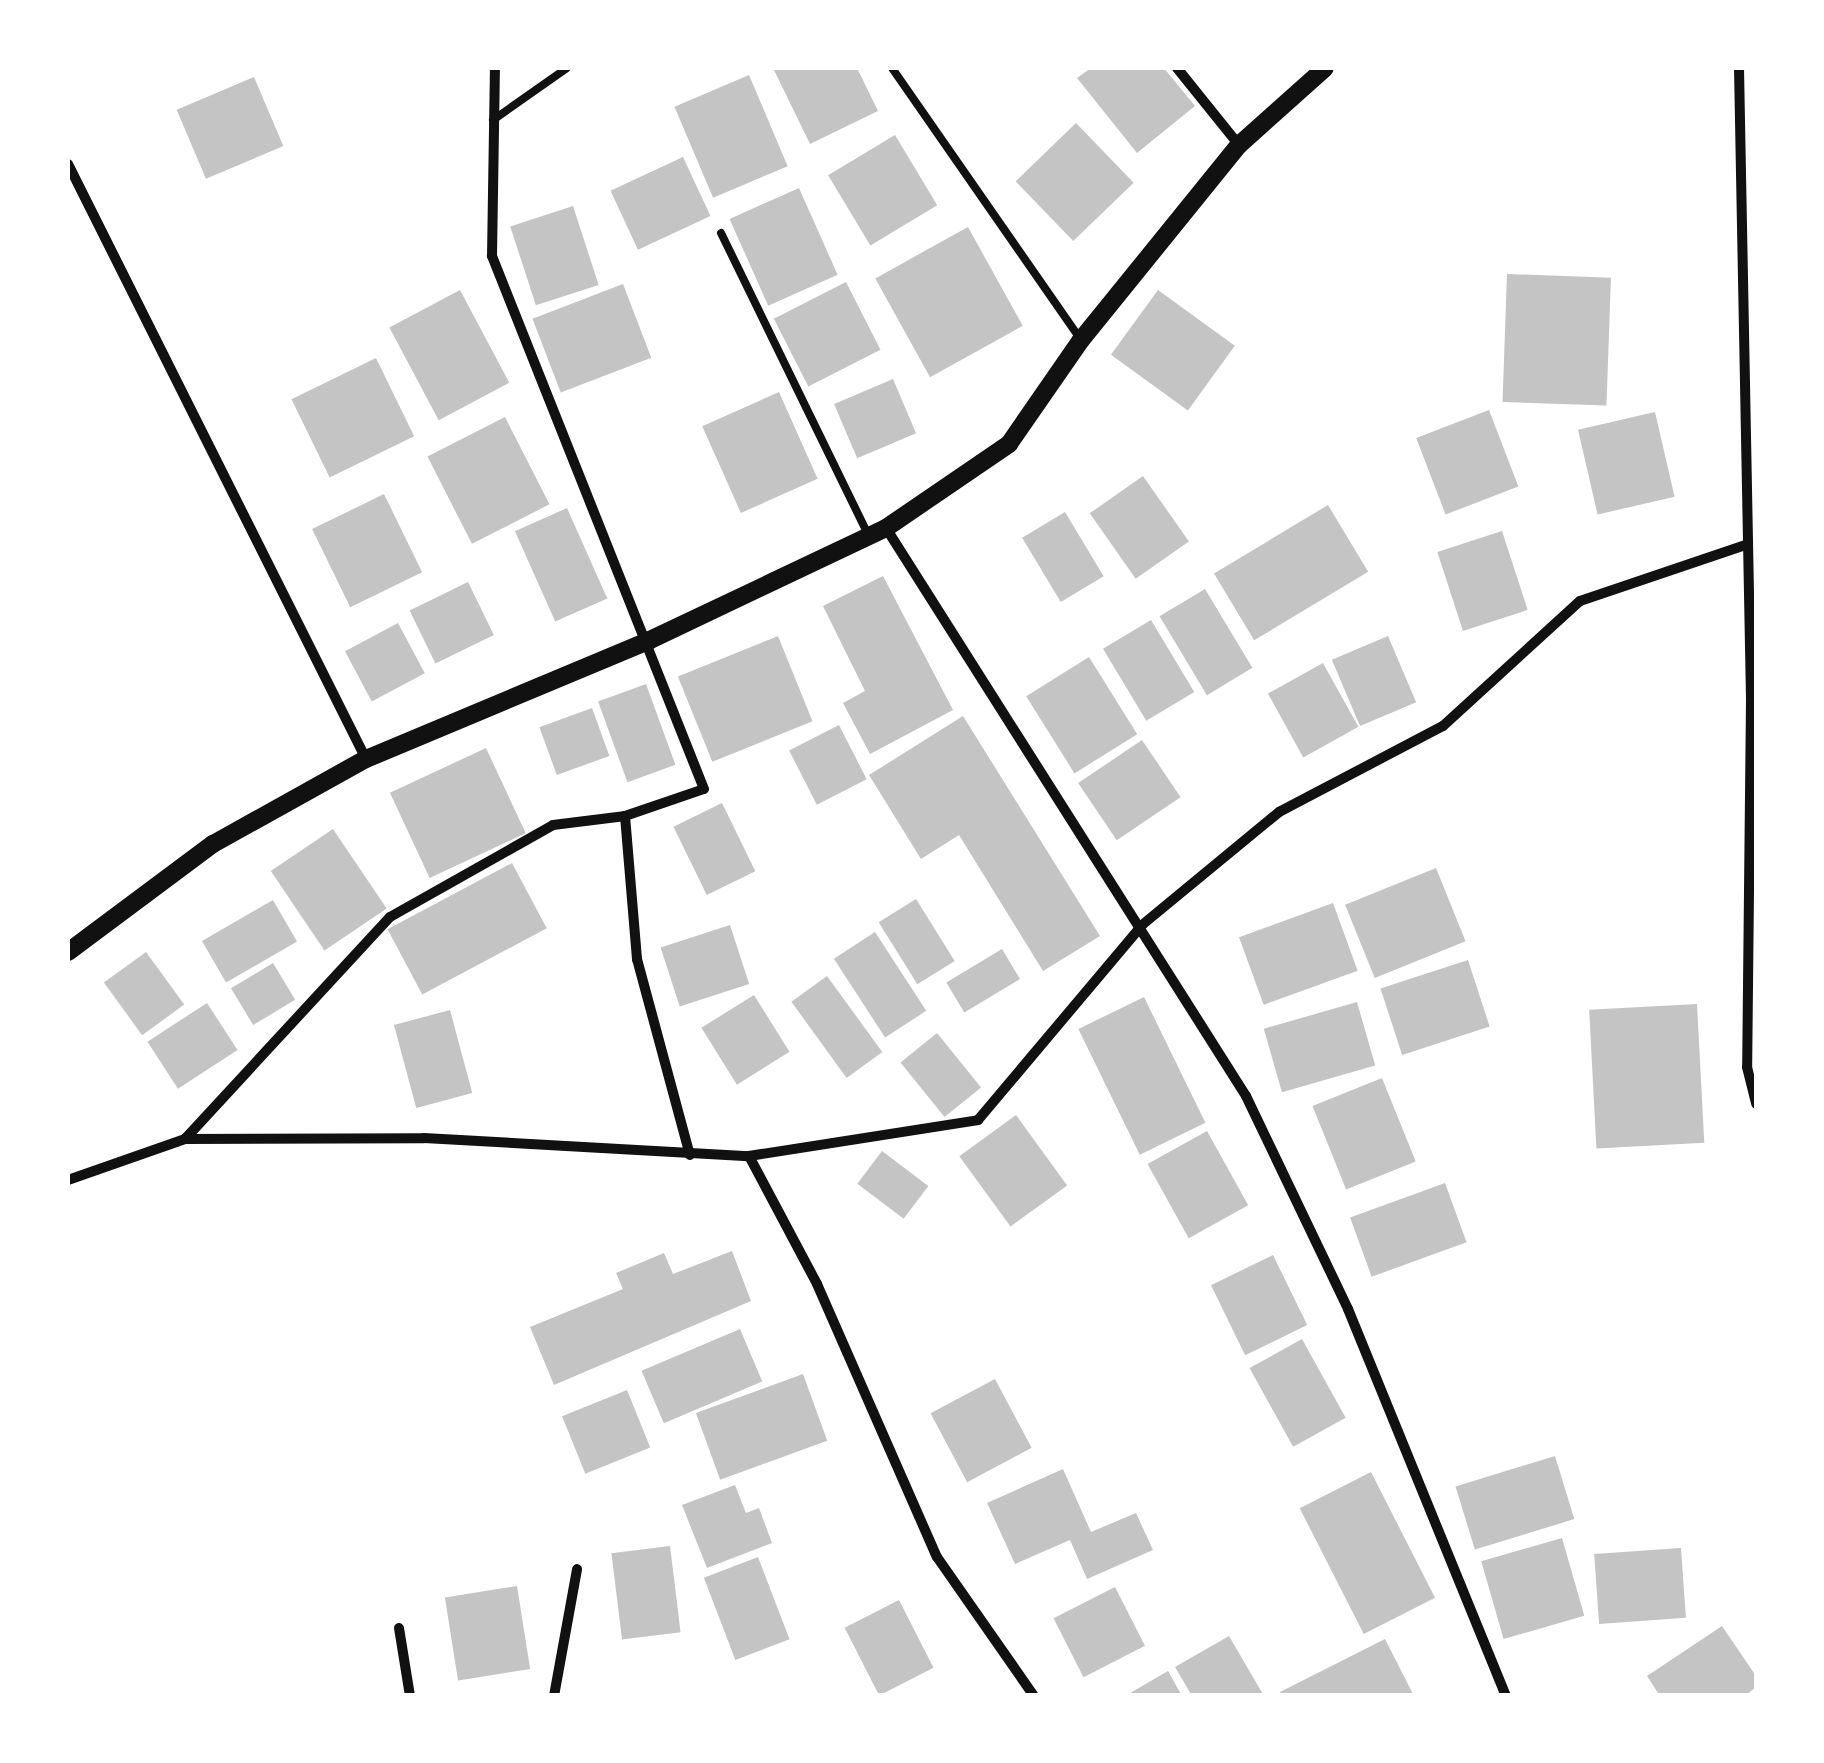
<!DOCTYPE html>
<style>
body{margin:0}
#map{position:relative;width:1824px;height:1763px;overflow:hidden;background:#fff;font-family:"Source Sans 3",sans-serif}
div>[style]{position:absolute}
.building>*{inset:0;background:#c4c4c4;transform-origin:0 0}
.service>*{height:8px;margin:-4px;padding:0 4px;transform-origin:4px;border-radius:4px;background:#111}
.minor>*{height:10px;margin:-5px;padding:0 5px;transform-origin:5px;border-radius:5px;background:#111}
.tertiary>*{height:18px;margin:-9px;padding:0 9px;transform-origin:9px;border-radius:9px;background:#111}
span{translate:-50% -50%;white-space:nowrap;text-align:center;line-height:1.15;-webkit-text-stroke:10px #fff;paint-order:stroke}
.frame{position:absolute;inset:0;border:70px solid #fff;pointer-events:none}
</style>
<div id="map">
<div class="building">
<i style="clip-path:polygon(773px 68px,857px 68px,878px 111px,810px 144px)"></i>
<i style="clip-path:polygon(1091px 68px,1164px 68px,1195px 106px,1137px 153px,1077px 78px)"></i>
<i style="left:749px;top:75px;width:99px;height:81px;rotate:67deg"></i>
<i style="left:254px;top:77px;width:75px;height:84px;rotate:67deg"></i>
<i style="left:1076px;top:123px;width:83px;height:84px;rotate:46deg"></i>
<i style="left:895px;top:135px;width:82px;height:78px;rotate:59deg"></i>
<i style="left:683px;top:157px;width:65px;height:80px;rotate:65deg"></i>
<i style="left:799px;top:188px;width:95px;height:76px;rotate:66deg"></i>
<i style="left:573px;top:206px;width:83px;height:66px;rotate:72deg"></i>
<i style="left:968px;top:227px;width:113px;height:106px;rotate:61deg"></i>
<i style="left:1507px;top:274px;width:104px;height:128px;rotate:2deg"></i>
<i style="left:846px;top:282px;width:76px;height:81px;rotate:63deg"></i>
<i style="left:623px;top:284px;width:79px;height:97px;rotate:69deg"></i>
<i style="left:460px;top:290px;width:105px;height:80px;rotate:62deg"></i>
<i style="left:1158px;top:290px;width:95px;height:80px;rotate:36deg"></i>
<i style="left:376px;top:358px;width:87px;height:94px;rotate:64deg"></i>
<i style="left:893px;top:379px;width:59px;height:64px;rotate:67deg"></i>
<i style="left:779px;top:392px;width:95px;height:84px;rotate:66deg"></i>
<i style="left:1489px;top:410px;width:82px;height:78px;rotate:69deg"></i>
<i style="left:1655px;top:412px;width:87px;height:79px;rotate:77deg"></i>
<i style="left:505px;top:417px;width:98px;height:87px;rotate:63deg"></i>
<i style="left:1143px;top:476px;width:80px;height:65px;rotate:55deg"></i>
<i style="left:384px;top:494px;width:87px;height:80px;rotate:64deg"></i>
<i style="left:1328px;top:505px;width:78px;height:133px;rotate:59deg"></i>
<i style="left:567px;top:508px;width:99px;height:57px;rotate:66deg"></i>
<i style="left:1065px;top:512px;width:75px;height:50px;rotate:59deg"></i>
<i style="left:1502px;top:531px;width:83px;height:68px;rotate:72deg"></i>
<i style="clip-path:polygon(883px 576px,953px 710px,870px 754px,843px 703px,865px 691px,823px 606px)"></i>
<i style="left:468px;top:582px;width:59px;height:65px;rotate:64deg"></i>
<i style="left:1205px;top:589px;width:92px;height:53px;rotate:59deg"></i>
<i style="left:1151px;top:620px;width:84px;height:56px;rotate:59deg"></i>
<i style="left:398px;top:623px;width:57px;height:60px;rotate:62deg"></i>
<i style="left:778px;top:636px;width:92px;height:108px;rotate:68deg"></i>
<i style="left:1388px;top:636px;width:72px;height:61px;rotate:67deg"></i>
<i style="left:1089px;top:657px;width:91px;height:74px;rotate:58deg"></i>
<i style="left:1323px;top:663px;width:73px;height:63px;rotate:61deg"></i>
<i style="left:646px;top:684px;width:86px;height:51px;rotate:70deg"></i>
<i style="left:592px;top:708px;width:51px;height:56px;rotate:70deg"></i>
<i style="clip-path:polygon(963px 716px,1100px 936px,1043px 971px,959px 835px,921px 859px,869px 775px)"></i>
<i style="left:839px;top:725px;width:61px;height:56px;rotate:63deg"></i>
<i style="left:1142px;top:740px;width:69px;height:77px;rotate:56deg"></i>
<i style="left:486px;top:748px;width:94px;height:106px;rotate:65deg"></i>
<i style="left:722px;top:803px;width:76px;height:54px;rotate:64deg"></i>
<i style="left:333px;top:829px;width:96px;height:75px;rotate:56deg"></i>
<i style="left:512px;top:863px;width:74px;height:141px;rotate:62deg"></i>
<i style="left:1436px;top:868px;width:79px;height:98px;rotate:68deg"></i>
<i style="left:916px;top:899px;width:73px;height:44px;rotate:58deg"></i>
<i style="left:273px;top:900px;width:48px;height:82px;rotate:60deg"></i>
<i style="left:1333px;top:903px;width:72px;height:100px;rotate:70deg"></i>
<i style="left:730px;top:925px;width:62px;height:73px;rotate:72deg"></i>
<i style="left:875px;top:932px;width:94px;height:49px;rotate:57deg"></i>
<i style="left:1002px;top:949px;width:35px;height:65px;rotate:59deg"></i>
<i style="left:146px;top:952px;width:65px;height:52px;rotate:54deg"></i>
<i style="left:1468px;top:960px;width:70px;height:92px;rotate:72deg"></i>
<i style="left:273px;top:963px;width:43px;height:49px;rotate:59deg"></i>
<i style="left:827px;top:976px;width:94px;height:44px;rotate:54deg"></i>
<i style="left:754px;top:995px;width:67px;height:62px;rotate:58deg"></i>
<i style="left:1144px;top:997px;width:140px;height:73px;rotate:64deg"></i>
<i style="left:1357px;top:1002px;width:66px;height:97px;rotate:74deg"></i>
<i style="left:207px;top:1003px;width:56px;height:71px;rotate:57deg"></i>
<i style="left:1697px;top:1004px;width:139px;height:108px;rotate:87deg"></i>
<i style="left:450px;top:1010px;width:86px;height:58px;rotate:75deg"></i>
<i style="left:937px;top:1033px;width:70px;height:47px;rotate:51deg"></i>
<i style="left:1382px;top:1078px;width:90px;height:75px;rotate:68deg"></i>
<i style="left:1016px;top:1115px;width:87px;height:70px;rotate:54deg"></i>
<i style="left:1207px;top:1131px;width:85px;height:68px;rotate:61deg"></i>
<i style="left:882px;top:1151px;width:58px;height:41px;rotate:37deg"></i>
<i style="left:1445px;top:1183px;width:63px;height:101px;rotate:70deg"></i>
<i style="clip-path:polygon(732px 1251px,751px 1301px,554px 1385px,530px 1327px,623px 1289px,616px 1273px,664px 1253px,673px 1274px)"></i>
<i style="left:1273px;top:1255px;width:78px;height:69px;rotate:64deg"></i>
<i style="left:740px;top:1329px;width:57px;height:107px;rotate:67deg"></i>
<i style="left:1302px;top:1339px;width:90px;height:60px;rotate:61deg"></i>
<i style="left:803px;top:1374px;width:71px;height:114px;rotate:70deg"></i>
<i style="left:995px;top:1379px;width:78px;height:73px;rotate:62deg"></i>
<i style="left:627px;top:1390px;width:62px;height:70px;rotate:68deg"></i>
<i style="left:1555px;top:1456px;width:66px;height:104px;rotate:73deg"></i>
<i style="clip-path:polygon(1063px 1469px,1091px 1532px,1136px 1513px,1153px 1550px,1087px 1579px,1070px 1540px,1015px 1564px,987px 1503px)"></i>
<i style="left:1371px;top:1472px;width:141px;height:80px;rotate:63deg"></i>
<i style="clip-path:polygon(735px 1485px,746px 1513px,759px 1508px,772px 1543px,707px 1568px,682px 1505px)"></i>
<i style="left:1562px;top:1538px;width:81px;height:84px;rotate:74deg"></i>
<i style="left:670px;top:1546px;width:87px;height:59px;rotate:83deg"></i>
<i style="left:1681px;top:1548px;width:70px;height:87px;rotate:86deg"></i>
<i style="left:758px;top:1557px;width:88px;height:58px;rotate:69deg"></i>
<i style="left:517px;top:1586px;width:84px;height:73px;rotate:81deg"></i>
<i style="left:1115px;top:1587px;width:66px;height:69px;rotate:63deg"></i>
<i style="left:899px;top:1600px;width:76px;height:61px;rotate:63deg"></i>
<i style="clip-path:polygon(1722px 1626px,1756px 1676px,1756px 1687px,1745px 1696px,1660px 1696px,1647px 1676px)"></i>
<i style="clip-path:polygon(1229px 1636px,1264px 1696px,1192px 1696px,1175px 1667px)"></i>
<i style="clip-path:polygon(1385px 1639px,1414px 1696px,1282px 1696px,1280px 1692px)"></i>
<i style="clip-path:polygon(1168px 1671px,1182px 1696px,1125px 1696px)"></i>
</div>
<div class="service">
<i style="left:892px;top:68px;width:330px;rotate:55.2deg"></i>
<i style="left:493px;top:120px;width:90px;rotate:-35.1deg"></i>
<i style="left:721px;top:233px;width:335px;rotate:64deg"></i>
</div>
<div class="minor">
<i style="left:1177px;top:68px;width:99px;rotate:51.2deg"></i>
<i style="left:1739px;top:68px;width:632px;rotate:88.91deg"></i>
<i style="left:1751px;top:700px;width:367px;rotate:90.6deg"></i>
<i style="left:1747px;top:1067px;width:38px;rotate:76deg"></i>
<i style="left:68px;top:164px;width:665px;rotate:63.4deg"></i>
<i style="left:886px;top:528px;width:672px;rotate:57.63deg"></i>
<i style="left:1246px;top:1096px;width:236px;rotate:64.4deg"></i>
<i style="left:1348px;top:1309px;width:418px;rotate:67.8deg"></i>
<i style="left:625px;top:816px;width:144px;rotate:85.2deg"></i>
<i style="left:637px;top:959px;width:203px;rotate:74.9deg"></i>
<i style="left:185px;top:1139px;width:302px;rotate:-47.3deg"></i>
<i style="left:390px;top:917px;width:187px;rotate:-29.4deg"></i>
<i style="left:553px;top:825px;width:73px;rotate:-7.1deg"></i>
<i style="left:625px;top:816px;width:83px;rotate:-18.9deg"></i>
<i style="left:704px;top:789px;width:574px;rotate:-111.69deg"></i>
<i style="left:492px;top:256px;width:188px;rotate:-89.1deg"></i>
<i style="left:749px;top:1156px;width:145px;rotate:62deg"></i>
<i style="left:817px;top:1284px;width:298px;rotate:66.3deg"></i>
<i style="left:937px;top:1557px;width:169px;rotate:55.1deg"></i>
<i style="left:68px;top:1180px;width:124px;rotate:-19.3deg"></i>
<i style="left:185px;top:1139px;width:239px;rotate:-0.2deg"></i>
<i style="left:424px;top:1138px;width:325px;rotate:3.2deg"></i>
<i style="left:749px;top:1156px;width:232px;rotate:-8.9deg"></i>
<i style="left:978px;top:1120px;width:255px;rotate:-49.9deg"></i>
<i style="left:1142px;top:925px;width:178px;rotate:-39.5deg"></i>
<i style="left:1279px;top:812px;width:185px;rotate:-27.7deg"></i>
<i style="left:1443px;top:726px;width:185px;rotate:-42.4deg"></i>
<i style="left:1580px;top:601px;width:177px;rotate:-18.7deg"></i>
<i style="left:399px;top:1628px;width:69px;rotate:80.8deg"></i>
<i style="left:554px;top:1696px;width:129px;rotate:-79.7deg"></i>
</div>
<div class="tertiary">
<i style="left:68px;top:952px;width:181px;rotate:-36.7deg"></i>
<i style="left:213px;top:844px;width:175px;rotate:-29.1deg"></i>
<i style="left:366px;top:759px;width:308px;rotate:-22.7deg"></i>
<i style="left:650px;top:640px;width:261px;rotate:-25.4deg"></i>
<i style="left:886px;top:528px;width:149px;rotate:-34.3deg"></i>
<i style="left:1009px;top:444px;width:126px;rotate:-55.3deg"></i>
<i style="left:1081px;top:340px;width:251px;rotate:-51deg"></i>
<i style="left:1239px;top:145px;width:115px;rotate:-41.8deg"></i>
</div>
<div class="frame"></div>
</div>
